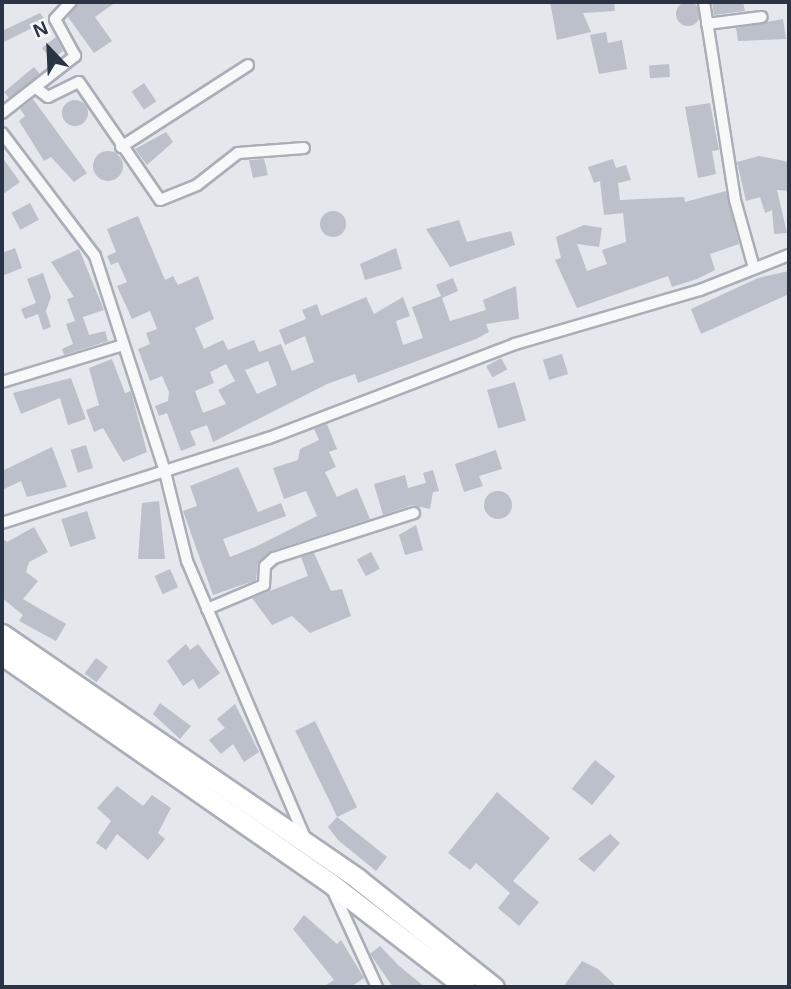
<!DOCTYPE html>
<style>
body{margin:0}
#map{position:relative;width:791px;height:989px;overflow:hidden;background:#e4e7ec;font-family:Helvetica,sans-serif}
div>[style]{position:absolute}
.building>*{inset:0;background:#bbc0ca;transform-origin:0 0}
.round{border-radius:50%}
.roads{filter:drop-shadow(2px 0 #a9aeb7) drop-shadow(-2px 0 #a9aeb7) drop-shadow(0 2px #a9aeb7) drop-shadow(0 -2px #a9aeb7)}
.minor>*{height:10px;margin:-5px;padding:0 5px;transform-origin:5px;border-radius:5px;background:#f7f8fa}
.trunk>*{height:19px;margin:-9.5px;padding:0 9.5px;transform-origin:9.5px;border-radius:9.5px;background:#fff}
span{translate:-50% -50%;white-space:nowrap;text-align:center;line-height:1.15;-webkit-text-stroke:5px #f4f6f9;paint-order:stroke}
.frame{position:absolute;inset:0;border:4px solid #2b3445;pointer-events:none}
.north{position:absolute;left:14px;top:14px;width:70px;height:70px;-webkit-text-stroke:5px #f4f6f9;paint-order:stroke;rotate:337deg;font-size:19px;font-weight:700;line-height:28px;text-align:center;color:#2b3445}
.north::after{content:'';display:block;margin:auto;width:24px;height:32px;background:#2b3445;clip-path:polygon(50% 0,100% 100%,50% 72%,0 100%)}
</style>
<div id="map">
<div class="building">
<i class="round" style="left:676px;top:2px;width:24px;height:24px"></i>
<i style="clip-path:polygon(79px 2px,116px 2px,95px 17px,112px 41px,94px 53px,68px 17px)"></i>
<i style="clip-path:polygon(550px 2px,614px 2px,615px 11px,583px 13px,591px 32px,557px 40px)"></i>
<i style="clip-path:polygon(712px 2px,743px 2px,745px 11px,714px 15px)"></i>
<i style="clip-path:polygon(40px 13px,46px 21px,2px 43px,2px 31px)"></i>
<i style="clip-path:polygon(783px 19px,786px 39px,738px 41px,736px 28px)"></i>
<i style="clip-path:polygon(606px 32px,608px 43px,622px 40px,627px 69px,599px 74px,590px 35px)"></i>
<i style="clip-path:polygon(56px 37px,63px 51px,52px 60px,42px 48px)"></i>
<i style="left:669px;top:64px;width:13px;height:20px;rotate:86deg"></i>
<i style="clip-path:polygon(34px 67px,40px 74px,9px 98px,4px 92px)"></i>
<i style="left:144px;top:83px;width:22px;height:15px;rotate:56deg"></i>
<i style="clip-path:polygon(33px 99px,87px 173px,74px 182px,51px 157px,44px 161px,19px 121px,25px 116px,20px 109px)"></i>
<i class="round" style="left:62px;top:100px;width:26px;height:26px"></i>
<i style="clip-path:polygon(710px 103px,719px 150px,712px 151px,716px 174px,698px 178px,685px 107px)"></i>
<i style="clip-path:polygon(166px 132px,173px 142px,147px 165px,135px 149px)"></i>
<i class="round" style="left:93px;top:151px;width:30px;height:30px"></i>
<i style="clip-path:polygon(759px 156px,789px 162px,789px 191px,777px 190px,787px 233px,774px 234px,772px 210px,765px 213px,760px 197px,746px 201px,737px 162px)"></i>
<i style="clip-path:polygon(2px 157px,20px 182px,2px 195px)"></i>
<i style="clip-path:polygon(264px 159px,268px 175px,253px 178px,249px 160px)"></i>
<i style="clip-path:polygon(613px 159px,616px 168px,626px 165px,631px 180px,618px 183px,620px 200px,684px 197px,685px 202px,726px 191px,739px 244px,710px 254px,715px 270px,697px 279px,672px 287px,668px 276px,577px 308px,555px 260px,561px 258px,556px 237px,584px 225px,602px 228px,599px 247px,577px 244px,587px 271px,607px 264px,602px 250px,626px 242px,623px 213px,604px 215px,600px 181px,594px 183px,588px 167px)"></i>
<i style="left:30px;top:203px;width:19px;height:21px;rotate:62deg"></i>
<i class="round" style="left:320px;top:211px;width:26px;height:26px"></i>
<i style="clip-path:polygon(evenodd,138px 216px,165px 280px,173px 276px,178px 285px,198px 276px,214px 319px,195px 328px,204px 349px,223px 340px,228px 350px,254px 340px,259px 352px,281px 344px,292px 371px,314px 362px,305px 336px,285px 345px,279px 330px,306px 319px,302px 310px,317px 304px,321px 316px,366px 297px,374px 314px,403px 297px,410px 316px,396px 321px,403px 345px,423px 338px,412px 307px,441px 296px,436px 285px,453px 278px,458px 291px,442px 298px,450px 321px,486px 310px,483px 300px,516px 286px,519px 319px,486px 324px,489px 332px,476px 339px,358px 383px,355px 374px,327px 384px,213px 442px,207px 425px,190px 431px,196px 445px,181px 451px,167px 413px,159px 416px,155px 406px,168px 401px,169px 392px,162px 376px,150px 381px,138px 349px,150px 344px,146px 333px,157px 329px,150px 311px,132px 319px,117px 286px,127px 282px,118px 262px,111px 265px,107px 256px,116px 252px,107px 229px,138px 216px,268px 361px,277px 385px,257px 394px,245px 370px,268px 361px,138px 216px,226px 364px,235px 381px,218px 390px,226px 404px,203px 413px,195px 391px,214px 383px,210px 372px,226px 364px)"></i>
<i style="clip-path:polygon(459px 220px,467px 242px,511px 231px,515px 245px,450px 267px,426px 229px)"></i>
<i style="clip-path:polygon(15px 248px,22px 268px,2px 276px,2px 253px)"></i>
<i style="clip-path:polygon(396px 248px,402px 269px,365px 280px,360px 264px)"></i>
<i style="clip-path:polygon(79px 249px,104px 310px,83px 317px,89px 335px,105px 331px,108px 341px,64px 355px,62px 349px,73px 344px,66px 324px,75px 321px,67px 299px,74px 297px,51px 262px)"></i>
<i style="clip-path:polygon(789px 271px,789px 294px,701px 334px,691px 309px,758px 278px)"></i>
<i style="clip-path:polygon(43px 273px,51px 297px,46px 311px,51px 327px,43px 330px,38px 314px,25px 319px,21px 309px,36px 303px,27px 279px)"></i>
<i style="left:562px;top:354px;width:21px;height:20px;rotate:73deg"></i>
<i style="left:501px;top:358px;width:13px;height:17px;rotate:61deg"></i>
<i style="clip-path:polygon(112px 359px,125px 393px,131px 391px,147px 452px,123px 462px,103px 428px,94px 432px,86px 410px,99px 405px,89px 368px)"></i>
<i style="clip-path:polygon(71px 378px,86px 419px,68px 425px,60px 398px,21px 414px,13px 393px)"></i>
<i style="left:515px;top:382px;width:40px;height:29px;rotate:74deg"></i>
<i style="clip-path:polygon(327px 424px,337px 449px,329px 452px,336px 467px,325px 472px,337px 497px,357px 488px,370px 519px,271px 551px,258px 562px,256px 580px,213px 595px,183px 511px,197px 506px,190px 486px,238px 467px,258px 512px,281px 503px,286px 516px,223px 539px,230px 557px,255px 547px,317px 516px,306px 491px,284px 499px,273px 468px,298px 460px,300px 449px,319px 440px,314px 429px)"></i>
<i style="left:86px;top:445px;width:24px;height:16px;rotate:73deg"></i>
<i style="clip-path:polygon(52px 447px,67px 487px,27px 497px,21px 481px,2px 490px,2px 471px)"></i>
<i style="clip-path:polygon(496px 450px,502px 469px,479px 476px,483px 486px,464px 492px,455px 464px)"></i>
<i style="clip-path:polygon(433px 470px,439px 491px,433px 492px,430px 509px,412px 505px,383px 515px,374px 484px,405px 475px,408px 488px,426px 483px,423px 473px)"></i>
<i class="round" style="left:484px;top:491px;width:28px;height:28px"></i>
<i style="clip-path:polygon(159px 501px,165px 559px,138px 559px,142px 503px)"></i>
<i style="left:87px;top:511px;width:29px;height:27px;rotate:72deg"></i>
<i style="clip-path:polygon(416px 525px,423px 550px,405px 555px,399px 535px)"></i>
<i style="clip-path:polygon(34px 527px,48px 552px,29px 562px,26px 572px,38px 581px,23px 599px,66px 624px,56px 641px,19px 621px,23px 615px,2px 598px,2px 538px,7px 542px)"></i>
<i style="left:371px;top:552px;width:19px;height:16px;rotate:62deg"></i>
<i style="clip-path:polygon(314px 553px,331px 591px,342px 589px,351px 616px,310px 633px,292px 616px,272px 625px,252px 598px,308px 576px,301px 557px)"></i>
<i style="left:170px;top:569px;width:20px;height:17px;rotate:66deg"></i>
<i style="clip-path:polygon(186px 644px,190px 650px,198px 644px,220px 673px,199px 689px,193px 679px,183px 686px,167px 661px)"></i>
<i style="left:96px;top:658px;width:15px;height:19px;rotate:37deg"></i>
<i style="clip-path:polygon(160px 703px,191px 726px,180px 739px,153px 714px)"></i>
<i style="clip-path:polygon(235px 704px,259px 752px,244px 762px,233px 744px,221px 754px,209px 740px,225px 728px,217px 719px)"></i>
<i style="left:315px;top:721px;width:96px;height:22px;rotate:64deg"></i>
<i style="left:595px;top:760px;width:26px;height:37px;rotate:39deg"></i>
<i style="clip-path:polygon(117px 786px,143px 806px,152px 795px,171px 808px,158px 833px,165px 839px,148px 860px,117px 834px,106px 850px,96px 843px,111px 821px,97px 808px)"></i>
<i style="clip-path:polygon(497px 792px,550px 838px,513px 881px,539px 902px,519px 926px,498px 908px,510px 893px,476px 863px,470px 870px,448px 853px)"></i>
<i style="clip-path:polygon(337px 817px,387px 857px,376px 871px,338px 840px,328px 827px)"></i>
<i style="clip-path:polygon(610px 834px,620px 843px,594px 872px,578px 859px)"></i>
<i style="clip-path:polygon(304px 915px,337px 944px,341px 940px,364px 978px,351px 987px,323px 987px,334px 980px,293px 929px)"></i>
<i style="clip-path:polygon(380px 946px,398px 965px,425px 987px,393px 987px,370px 954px)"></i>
<i style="clip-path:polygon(582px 961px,598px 969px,617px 987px,563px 987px)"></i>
</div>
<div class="roads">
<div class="minor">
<i style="left:704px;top:2px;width:200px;rotate:81.1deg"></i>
<i style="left:735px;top:200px;width:71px;rotate:74.4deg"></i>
<i style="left:707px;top:24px;width:55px;rotate:-7.3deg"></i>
<i style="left:36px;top:88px;width:15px;rotate:37deg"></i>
<i style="left:48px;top:97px;width:34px;rotate:-26deg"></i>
<i style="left:79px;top:82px;width:143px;rotate:55.5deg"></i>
<i style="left:160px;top:200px;width:40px;rotate:-22deg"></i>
<i style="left:197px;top:185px;width:52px;rotate:-38deg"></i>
<i style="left:238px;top:153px;width:66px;rotate:-4.3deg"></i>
<i style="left:2px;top:113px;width:93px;rotate:-38deg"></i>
<i style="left:75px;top:56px;width:42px;rotate:-118.4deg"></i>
<i style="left:55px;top:19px;width:23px;rotate:-47deg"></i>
<i style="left:2px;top:133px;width:154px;rotate:52.9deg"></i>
<i style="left:95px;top:256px;width:223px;rotate:72deg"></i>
<i style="left:164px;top:468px;width:96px;rotate:76.1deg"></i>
<i style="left:187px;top:561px;width:303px;rotate:66.9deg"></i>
<i style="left:121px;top:147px;width:151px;rotate:-32.8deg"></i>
<i style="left:2px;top:382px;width:127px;rotate:-17deg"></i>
<i style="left:2px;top:523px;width:280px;rotate:-17.7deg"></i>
<i style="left:269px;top:438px;width:263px;rotate:-20.9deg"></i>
<i style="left:515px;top:344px;width:193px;rotate:-16.3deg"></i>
<i style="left:700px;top:290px;width:96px;rotate:-21.5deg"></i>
<i style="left:207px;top:609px;width:62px;rotate:-22.8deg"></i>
<i style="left:264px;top:585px;width:19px;rotate:-87deg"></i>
<i style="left:265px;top:566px;width:12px;rotate:-42deg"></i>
<i style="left:274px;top:558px;width:147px;rotate:-17.8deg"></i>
<i style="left:333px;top:891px;width:106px;rotate:65.4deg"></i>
</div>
<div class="trunk">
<i style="left:2px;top:634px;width:432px;rotate:34.5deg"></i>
<i style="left:358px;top:879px;width:174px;rotate:38.5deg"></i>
<i style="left:2px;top:655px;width:399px;rotate:34.8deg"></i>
<i style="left:330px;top:883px;width:170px;rotate:37.6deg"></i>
</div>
</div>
<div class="frame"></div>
<div class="north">N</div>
</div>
